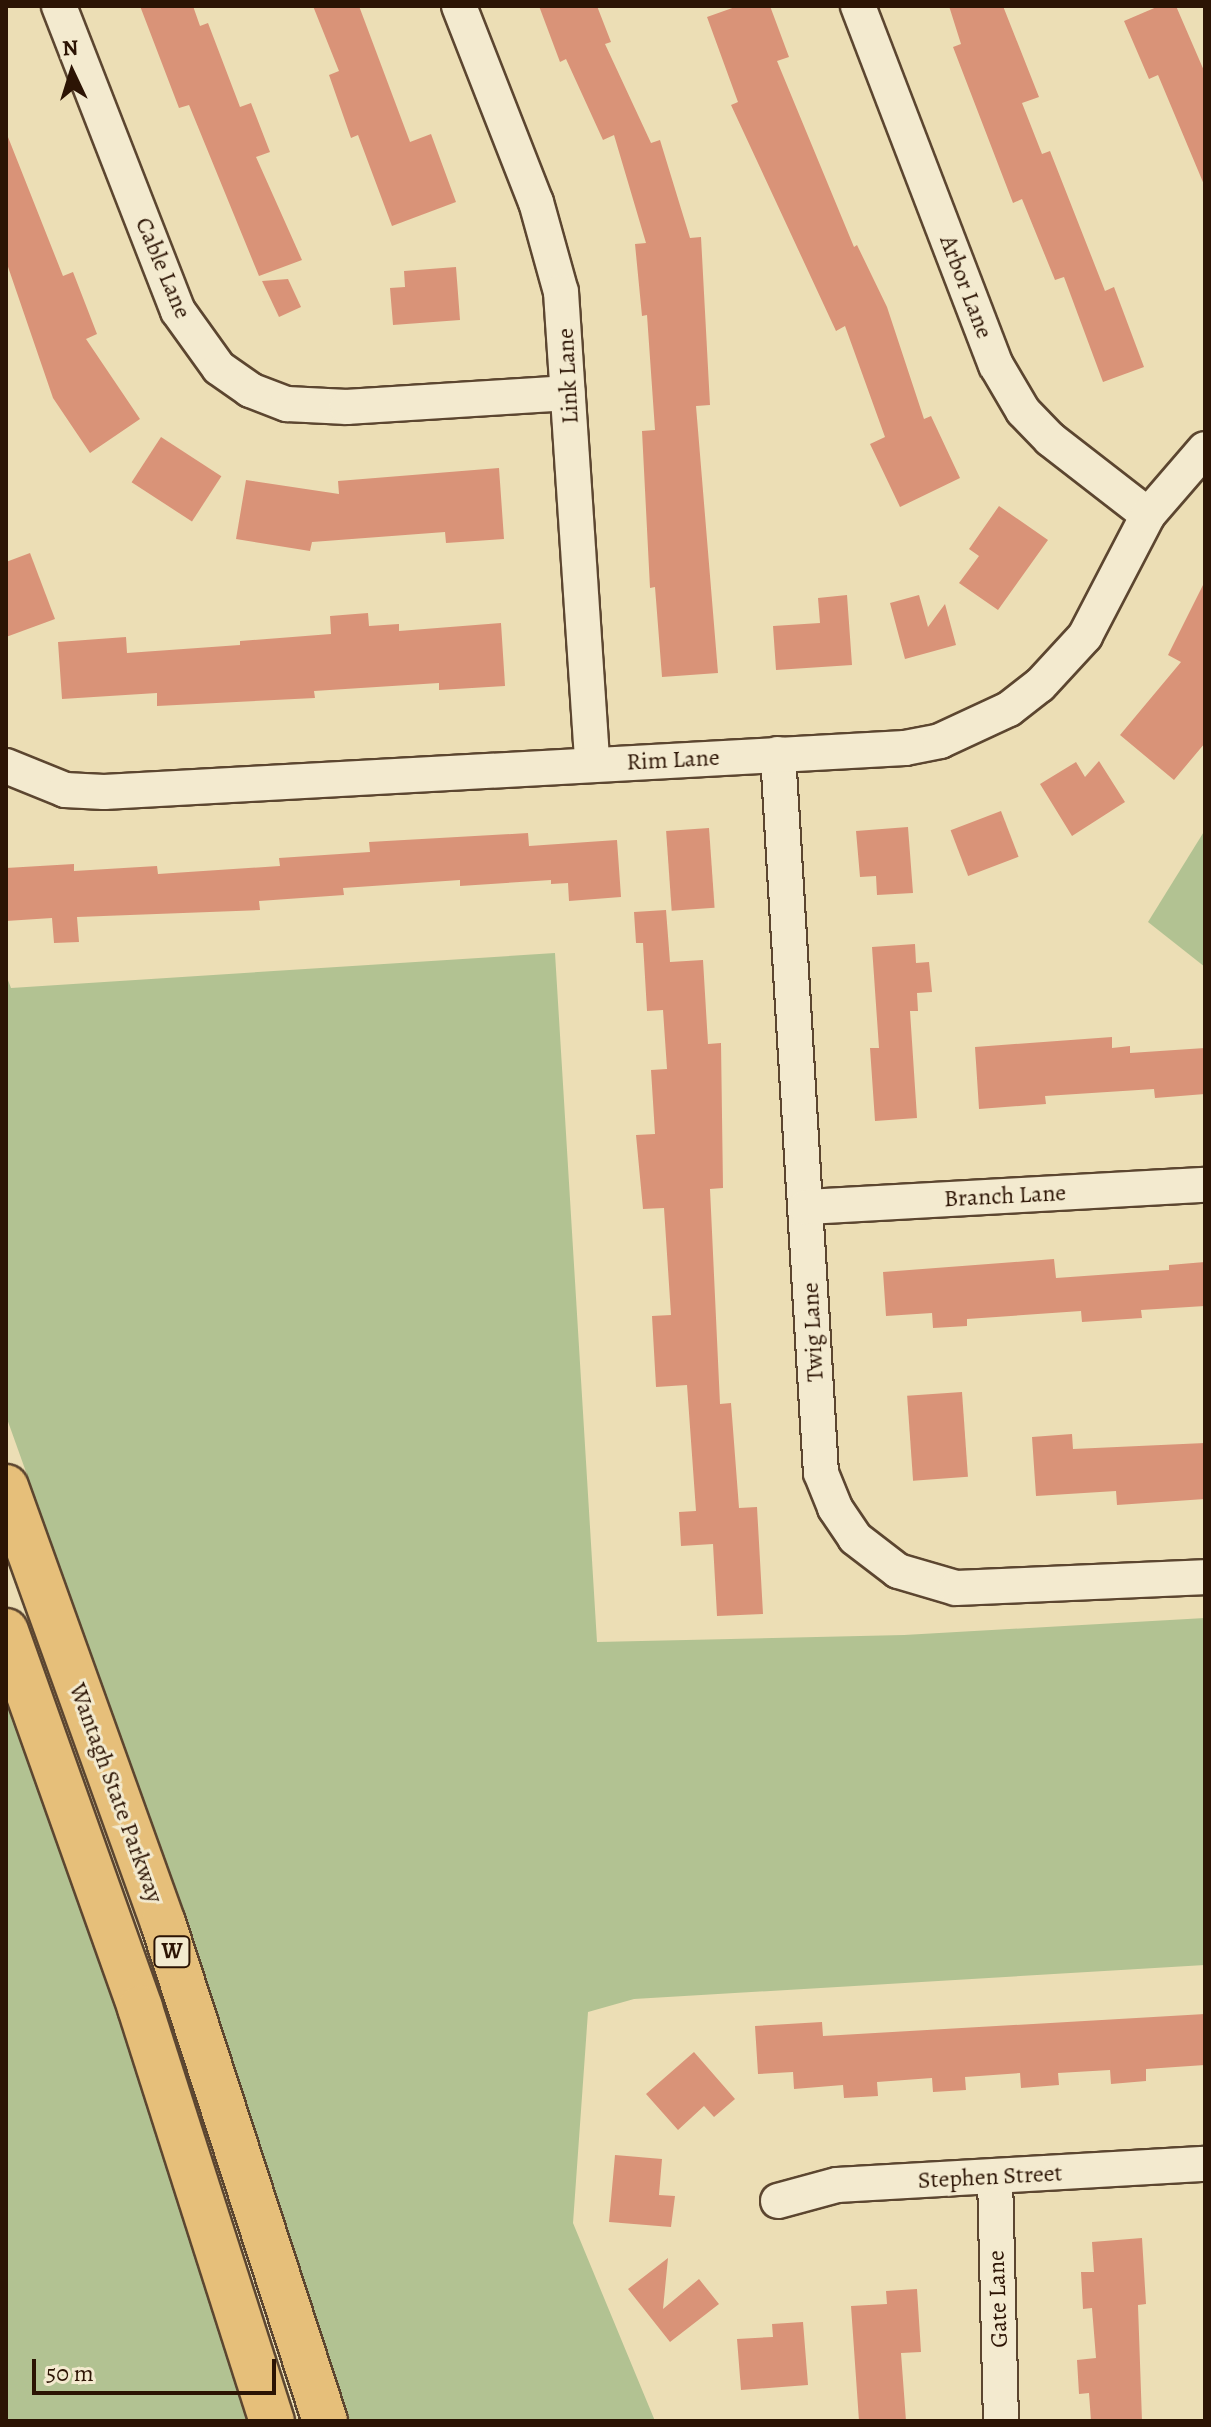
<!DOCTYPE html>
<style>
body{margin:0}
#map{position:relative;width:1211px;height:2427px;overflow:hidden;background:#ecdeb5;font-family:Alegreya,serif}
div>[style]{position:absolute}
.green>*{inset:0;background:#b2c292}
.building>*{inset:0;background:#d99378;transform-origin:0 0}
.roads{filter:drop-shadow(2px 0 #5c4630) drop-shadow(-2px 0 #5c4630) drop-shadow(0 2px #5c4630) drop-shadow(0 -2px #5c4630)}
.minor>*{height:34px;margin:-17px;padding:0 17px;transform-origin:17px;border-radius:17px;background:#f3eacf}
.highway>*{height:44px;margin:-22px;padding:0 22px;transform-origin:22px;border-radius:22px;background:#e6bf7a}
span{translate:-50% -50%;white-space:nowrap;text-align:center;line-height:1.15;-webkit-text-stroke:6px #f3eacf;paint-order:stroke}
.shield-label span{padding:2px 6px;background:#f3eacf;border:2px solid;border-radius:6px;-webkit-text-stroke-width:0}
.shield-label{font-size:22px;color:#2c1404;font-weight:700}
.street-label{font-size:24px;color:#2c1404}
.frame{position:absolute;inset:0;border:8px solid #2c1404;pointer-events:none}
.north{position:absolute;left:32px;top:32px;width:80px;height:80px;-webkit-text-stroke:6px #f3eacf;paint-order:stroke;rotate:356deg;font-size:22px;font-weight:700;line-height:32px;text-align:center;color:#2c1404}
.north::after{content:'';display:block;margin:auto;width:28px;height:36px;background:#2c1404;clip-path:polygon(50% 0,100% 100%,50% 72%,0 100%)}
.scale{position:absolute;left:32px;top:2359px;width:244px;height:36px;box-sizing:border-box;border:4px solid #2c1404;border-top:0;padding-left:10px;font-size:24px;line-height:28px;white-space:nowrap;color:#2c1404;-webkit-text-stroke:6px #f3eacf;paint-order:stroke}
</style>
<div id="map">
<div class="green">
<i style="clip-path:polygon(1205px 830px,1205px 967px,1148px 922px)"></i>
<i style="clip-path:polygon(555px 953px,597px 1642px,904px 1635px,1205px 1618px,1205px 1965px,634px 1999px,588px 2012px,573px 2223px,655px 2421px,345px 2421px,197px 1950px,6px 1416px,6px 975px,11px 988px)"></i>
<i style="clip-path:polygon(6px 1697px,76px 1889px,249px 2421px,6px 2421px)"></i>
</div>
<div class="building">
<i style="clip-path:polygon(140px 6px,193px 6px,200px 26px,208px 23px,240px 107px,251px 103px,270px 152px,256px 157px,302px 260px,259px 276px,189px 105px,179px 108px)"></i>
<i style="clip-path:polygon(313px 6px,359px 6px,410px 142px,431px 134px,456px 202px,392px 226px,358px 135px,351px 138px,329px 75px,339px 71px)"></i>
<i style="clip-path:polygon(539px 6px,597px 6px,611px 42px,605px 44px,651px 143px,660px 140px,690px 238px,701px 237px,710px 405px,696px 406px,718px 673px,662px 677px,655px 587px,650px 588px,642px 431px,655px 430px,647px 315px,642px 316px,635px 244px,646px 243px,614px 135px,603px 140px,566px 59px,560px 62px)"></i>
<i style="clip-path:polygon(738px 6px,770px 6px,789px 57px,777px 61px,854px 247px,857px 245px,887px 307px,924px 419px,931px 416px,960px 478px,900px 507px,870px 444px,885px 437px,845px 326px,836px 331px,731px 105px,738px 102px,707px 17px)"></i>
<i style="clip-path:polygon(949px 6px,1003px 6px,1039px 97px,1022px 103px,1042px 154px,1050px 151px,1105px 291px,1114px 287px,1144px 367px,1103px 382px,1064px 277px,1055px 280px,1022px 199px,1013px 203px,953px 47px,961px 44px)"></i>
<i style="clip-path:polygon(1159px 6px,1176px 6px,1205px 73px,1205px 187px,1158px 75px,1149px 79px,1124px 21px)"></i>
<i style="clip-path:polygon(6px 132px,63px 276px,73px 272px,97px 334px,86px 339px,140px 419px,90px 453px,53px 398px,6px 261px)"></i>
<i style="clip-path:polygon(456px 267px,460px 320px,393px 325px,390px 288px,405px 287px,404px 271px)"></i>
<i style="clip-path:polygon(288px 279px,301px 307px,279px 317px,262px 281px)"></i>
<i style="left:161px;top:437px;width:72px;height:54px;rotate:33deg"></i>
<i style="clip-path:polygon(499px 468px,504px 539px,446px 543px,445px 532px,312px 542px,310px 551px,236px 539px,246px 480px,339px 494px,338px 481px)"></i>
<i style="clip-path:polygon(999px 506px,1048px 540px,998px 610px,959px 583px,979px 556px,969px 549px)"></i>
<i style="clip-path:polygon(30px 553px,55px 619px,6px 637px,6px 562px)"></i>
<i style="clip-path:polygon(1205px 581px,1205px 743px,1174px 780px,1120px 735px,1181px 662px,1168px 655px)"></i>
<i style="clip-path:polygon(847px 595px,852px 665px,776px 670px,773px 626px,820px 623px,818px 598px)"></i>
<i style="clip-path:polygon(919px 595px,928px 627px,945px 604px,956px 645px,905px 659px,890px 603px)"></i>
<i style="clip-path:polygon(368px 613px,369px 626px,399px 624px,399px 631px,501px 623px,505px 686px,439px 690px,439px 683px,314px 691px,315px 698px,157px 706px,157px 693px,62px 699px,58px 642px,126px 637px,127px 653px,240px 645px,240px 641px,331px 634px,330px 616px)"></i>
<i style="clip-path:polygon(1099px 761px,1125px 802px,1072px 836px,1040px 784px,1076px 762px,1085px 777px)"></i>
<i style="left:1001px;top:811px;width:49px;height:54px;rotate:69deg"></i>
<i style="clip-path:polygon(908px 827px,913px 893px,877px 895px,876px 876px,860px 877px,856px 831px)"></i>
<i style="left:709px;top:828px;width:80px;height:43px;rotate:86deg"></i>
<i style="clip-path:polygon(528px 833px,529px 846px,617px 840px,621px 897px,569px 901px,568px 883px,551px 884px,551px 880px,460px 886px,460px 880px,343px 888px,344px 895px,259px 901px,260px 910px,77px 917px,79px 942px,54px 943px,52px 918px,6px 921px,6px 868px,74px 864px,74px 871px,157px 866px,158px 874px,280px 866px,279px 858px,370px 852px,369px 842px)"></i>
<i style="clip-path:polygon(666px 910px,670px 962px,703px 960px,708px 1044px,721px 1043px,723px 1188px,710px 1189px,720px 1404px,731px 1403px,739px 1508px,757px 1507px,763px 1614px,717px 1616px,713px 1544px,681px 1546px,679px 1512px,696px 1511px,687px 1385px,656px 1387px,652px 1316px,671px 1315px,664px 1208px,643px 1209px,636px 1135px,655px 1134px,651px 1070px,667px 1069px,663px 1010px,647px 1011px,643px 943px,636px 943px,634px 912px)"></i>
<i style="clip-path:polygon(915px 944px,916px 963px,929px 962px,932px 992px,917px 993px,918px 1011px,910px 1011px,917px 1118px,875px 1121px,870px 1048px,879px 1048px,872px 947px)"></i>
<i style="clip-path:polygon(1112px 1037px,1112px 1048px,1130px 1046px,1130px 1053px,1205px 1048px,1205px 1094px,1155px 1098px,1154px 1089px,1045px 1096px,1046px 1104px,979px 1109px,975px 1047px)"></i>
<i style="clip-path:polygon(1054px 1259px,1056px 1278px,1169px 1270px,1169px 1265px,1205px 1262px,1205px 1306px,1141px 1310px,1142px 1318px,1082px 1322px,1081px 1311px,967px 1319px,967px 1326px,933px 1328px,932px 1313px,886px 1316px,883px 1272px)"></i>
<i style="left:962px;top:1392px;width:85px;height:55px;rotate:86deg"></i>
<i style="clip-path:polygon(1072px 1434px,1073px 1449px,1205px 1443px,1205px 1499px,1117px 1505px,1116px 1491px,1036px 1496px,1032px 1437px)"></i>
<i style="clip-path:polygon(1205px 2014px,1205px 2065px,1146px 2069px,1146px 2081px,1111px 2084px,1110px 2070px,1058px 2073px,1059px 2085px,1021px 2088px,1020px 2073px,965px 2077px,966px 2090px,933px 2092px,932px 2078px,877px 2082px,878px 2096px,844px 2098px,843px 2085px,794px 2089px,793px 2072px,758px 2074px,755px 2026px,822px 2022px,823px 2036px)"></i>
<i style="clip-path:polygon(694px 2052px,735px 2099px,714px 2117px,704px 2106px,678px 2130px,646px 2094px)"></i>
<i style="clip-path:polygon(615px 2155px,662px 2159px,659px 2195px,675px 2196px,671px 2227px,609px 2222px)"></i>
<i style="clip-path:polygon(1142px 2238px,1146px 2304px,1138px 2305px,1142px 2421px,1091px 2421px,1089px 2393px,1079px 2394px,1077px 2360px,1096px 2358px,1092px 2308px,1083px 2309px,1081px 2272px,1094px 2272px,1092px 2242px)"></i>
<i style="clip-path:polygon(668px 2258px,663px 2309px,699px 2279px,719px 2304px,670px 2342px,628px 2289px)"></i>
<i style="clip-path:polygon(917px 2289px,921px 2352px,901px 2353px,906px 2421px,859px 2421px,851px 2306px,887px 2304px,886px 2291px)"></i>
<i style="clip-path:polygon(803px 2322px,808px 2385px,741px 2390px,737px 2339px,773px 2337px,772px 2324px)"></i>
</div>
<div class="roads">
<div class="minor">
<i style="left:59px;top:6px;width:327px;rotate:68.7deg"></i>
<i style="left:178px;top:311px;width:70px;rotate:54.3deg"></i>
<i style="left:219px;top:368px;width:38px;rotate:35deg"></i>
<i style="left:250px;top:390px;width:40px;rotate:21deg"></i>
<i style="left:287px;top:404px;width:60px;rotate:2.9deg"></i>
<i style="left:347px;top:407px;width:221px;rotate:-3.6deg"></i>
<i style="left:459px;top:6px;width:211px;rotate:68.6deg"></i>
<i style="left:536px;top:202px;width:93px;rotate:74.5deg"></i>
<i style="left:561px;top:292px;width:473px;rotate:86.2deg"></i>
<i style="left:858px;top:6px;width:385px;rotate:69deg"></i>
<i style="left:996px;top:365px;width:53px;rotate:59.6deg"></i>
<i style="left:1023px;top:411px;width:39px;rotate:46deg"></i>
<i style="left:1050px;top:439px;width:124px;rotate:37.8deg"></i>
<i style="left:778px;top:754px;width:720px;rotate:86.58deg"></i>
<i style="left:821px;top:1473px;width:38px;rotate:68deg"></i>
<i style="left:835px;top:1508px;width:36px;rotate:56deg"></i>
<i style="left:855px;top:1538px;width:54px;rotate:37.5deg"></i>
<i style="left:898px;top:1571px;width:60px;rotate:16.3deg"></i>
<i style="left:956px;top:1588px;width:249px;rotate:-2.5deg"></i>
<i style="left:6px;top:766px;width:64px;rotate:22.1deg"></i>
<i style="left:65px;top:790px;width:39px;rotate:3deg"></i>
<i style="left:104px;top:792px;width:802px;rotate:-3.14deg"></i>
<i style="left:905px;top:748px;width:36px;rotate:-11deg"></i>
<i style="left:940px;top:741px;width:76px;rotate:-24.9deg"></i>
<i style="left:1009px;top:709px;width:39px;rotate:-38deg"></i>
<i style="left:1040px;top:685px;width:67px;rotate:-47.4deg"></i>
<i style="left:1085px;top:636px;width:136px;rotate:-62.5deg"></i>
<i style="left:1148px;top:515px;width:87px;rotate:-49.2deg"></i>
<i style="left:806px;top:1207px;width:400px;rotate:-3.2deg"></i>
<i style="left:995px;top:2177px;width:244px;rotate:88.6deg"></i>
<i style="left:778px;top:2201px;width:61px;rotate:-15.2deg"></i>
<i style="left:837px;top:2185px;width:369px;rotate:-3.3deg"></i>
</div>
<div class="highway">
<i style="left:6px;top:1487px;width:463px;rotate:70.2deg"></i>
<i style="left:163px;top:1923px;width:524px;rotate:71.98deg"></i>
<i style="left:6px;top:1631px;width:400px;rotate:70.4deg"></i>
<i style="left:140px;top:2008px;width:434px;rotate:72.3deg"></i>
</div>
</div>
<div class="shield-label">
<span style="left:172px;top:1952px">W</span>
</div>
<div class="street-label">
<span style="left:163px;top:268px;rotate:67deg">Cable Lane</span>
<span style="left:966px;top:287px;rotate:69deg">Arbor Lane</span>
<span style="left:568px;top:376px;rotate:-93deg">Link Lane</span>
<span style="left:673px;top:760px;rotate:-3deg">Rim Lane</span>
<span style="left:1005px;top:1196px;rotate:-3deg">Branch Lane</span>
<span style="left:813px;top:1332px;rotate:-93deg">Twig Lane</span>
<span style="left:116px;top:1793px;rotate:70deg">Wantagh State Parkway</span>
<span style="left:990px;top:2177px;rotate:-3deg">Stephen Street</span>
<span style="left:998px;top:2299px;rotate:-92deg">Gate Lane</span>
</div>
<div class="frame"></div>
<div class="north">N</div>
<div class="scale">50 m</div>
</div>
